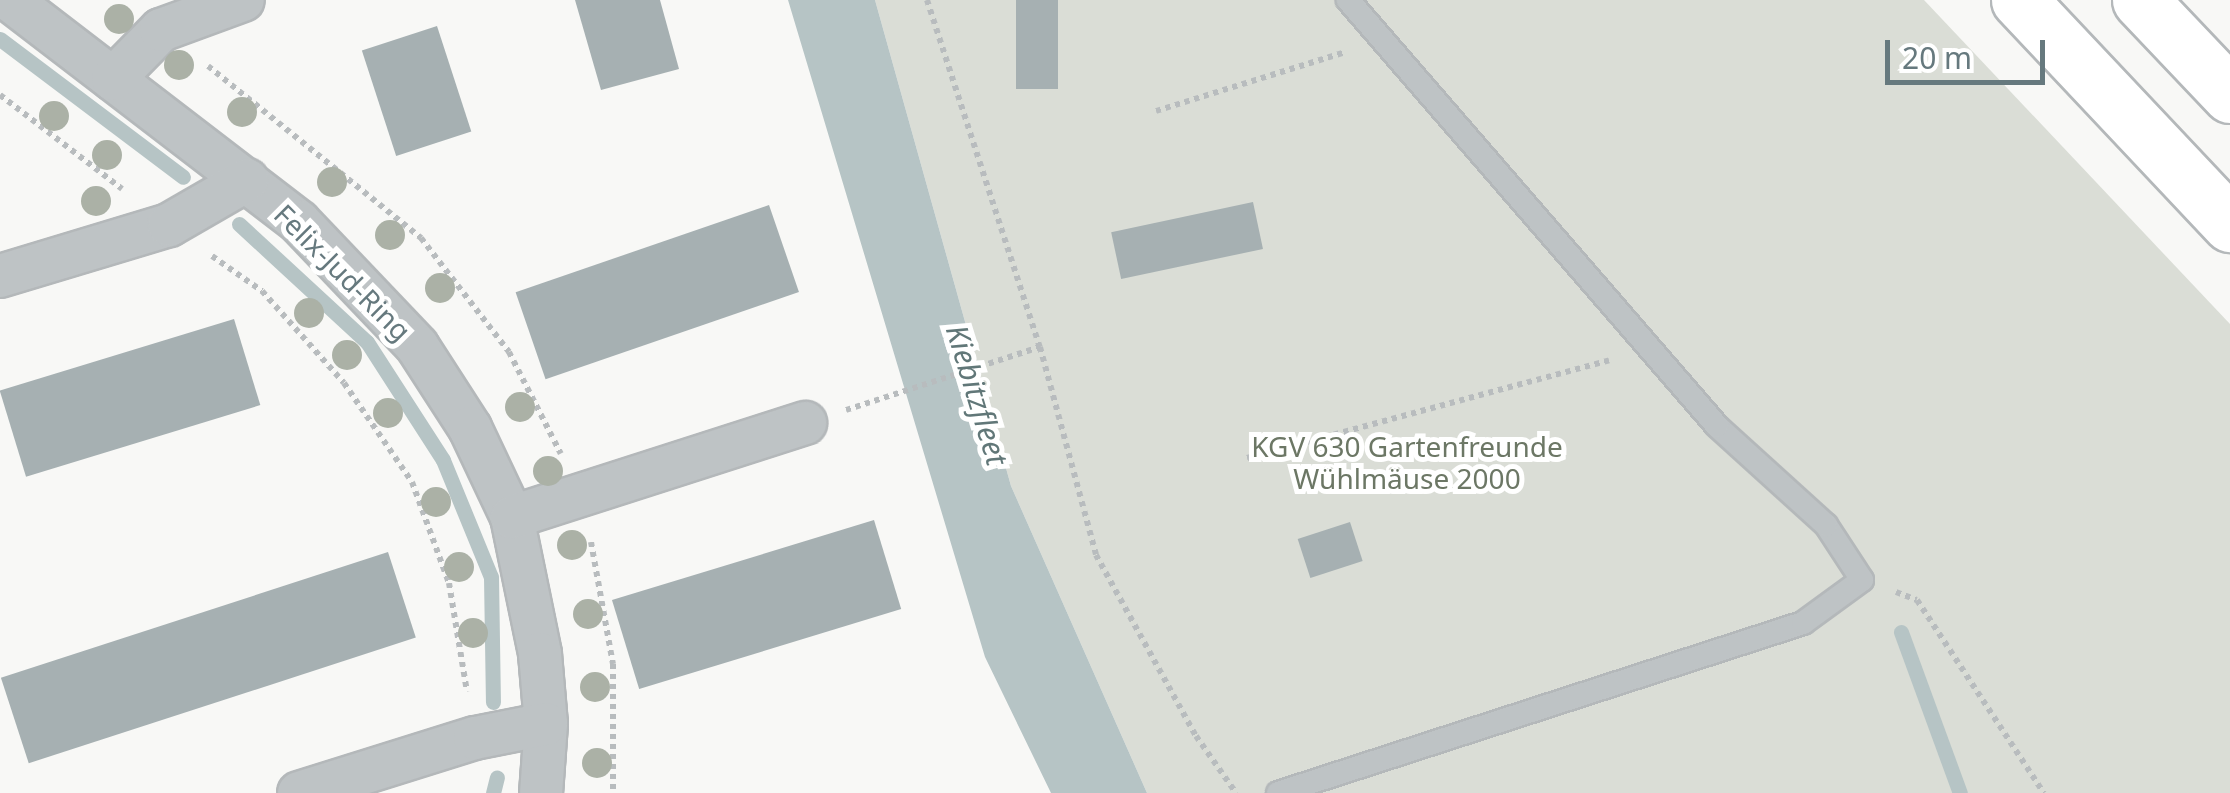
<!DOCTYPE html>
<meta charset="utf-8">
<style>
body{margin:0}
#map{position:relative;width:2230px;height:793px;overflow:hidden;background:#f8f8f6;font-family:"Noto Sans",sans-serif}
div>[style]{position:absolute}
.green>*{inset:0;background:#daddd6}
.water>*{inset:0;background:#b6c4c5}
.stream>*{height:15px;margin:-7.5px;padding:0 7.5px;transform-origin:7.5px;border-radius:7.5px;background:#b6c4c5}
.building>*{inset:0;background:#a6b0b2;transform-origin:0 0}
.path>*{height:6px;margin-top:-3px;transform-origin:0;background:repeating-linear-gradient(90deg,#b8bcbe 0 5px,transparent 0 10px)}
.roads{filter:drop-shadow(2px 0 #b4b8ba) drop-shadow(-2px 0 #b4b8ba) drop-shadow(0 2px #b4b8ba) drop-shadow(0 -2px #b4b8ba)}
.service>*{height:22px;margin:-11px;padding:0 11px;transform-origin:11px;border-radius:11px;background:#bec3c5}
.minor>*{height:42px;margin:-21px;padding:0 21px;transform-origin:21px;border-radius:21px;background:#bec3c5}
.motorway>*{height:55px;margin:-27.5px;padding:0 27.5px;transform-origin:27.5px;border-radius:27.5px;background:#fff}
.trees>*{width:30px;height:30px;margin:-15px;border-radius:50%;background:#abb1a6}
span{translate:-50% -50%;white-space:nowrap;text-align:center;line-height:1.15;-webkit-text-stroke:10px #fff;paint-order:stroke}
.street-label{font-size:28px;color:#66797e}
.park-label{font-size:28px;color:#6c7765}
.water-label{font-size:30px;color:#617778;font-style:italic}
.scale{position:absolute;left:1885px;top:40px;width:160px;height:45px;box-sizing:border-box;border:5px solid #66797e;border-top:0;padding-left:12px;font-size:30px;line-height:35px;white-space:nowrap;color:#66797e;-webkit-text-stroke:8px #fff;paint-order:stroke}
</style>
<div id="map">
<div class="green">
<i style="clip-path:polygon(875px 0,1924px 0,2230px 324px,2230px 793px,1147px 793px,1011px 486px)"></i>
</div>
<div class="water">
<i style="clip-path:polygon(788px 0,875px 0,1011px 486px,1147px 793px,1051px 793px,985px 657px)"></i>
</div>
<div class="stream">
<i style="left:0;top:39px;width:229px;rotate:37deg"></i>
<i style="left:239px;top:224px;width:174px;rotate:42.7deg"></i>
<i style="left:367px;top:342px;width:140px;rotate:57.2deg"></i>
<i style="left:443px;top:460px;width:126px;rotate:67.7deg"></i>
<i style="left:491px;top:577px;width:125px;rotate:89.1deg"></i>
<i style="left:1901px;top:632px;width:171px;rotate:69.9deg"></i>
<i style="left:493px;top:793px;width:16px;rotate:-76deg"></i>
</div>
<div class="building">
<i style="clip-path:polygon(575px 0,660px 0,679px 69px,601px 90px)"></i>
<i style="left:1016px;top:0;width:42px;height:89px"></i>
<i style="left:437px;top:26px;width:111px;height:79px;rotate:72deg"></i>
<i style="left:1253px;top:202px;width:48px;height:145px;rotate:78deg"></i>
<i style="left:769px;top:205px;width:92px;height:268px;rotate:71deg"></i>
<i style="left:234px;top:319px;width:90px;height:245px;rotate:73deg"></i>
<i style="left:874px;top:520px;width:93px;height:274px;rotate:73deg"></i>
<i style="left:1350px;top:522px;width:41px;height:55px;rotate:72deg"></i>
<i style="left:388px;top:552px;width:90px;height:407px;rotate:72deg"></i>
</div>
<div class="path">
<i style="left:927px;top:0;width:365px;rotate:72deg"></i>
<i style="left:1040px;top:347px;width:215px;rotate:74.9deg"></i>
<i style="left:1096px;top:555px;width:207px;rotate:61.1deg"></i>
<i style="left:1196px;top:736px;width:70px;rotate:54.9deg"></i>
<i style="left:208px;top:66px;width:274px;rotate:38.9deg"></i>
<i style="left:421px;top:238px;width:144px;rotate:52.3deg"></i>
<i style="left:509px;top:352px;width:114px;rotate:63deg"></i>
<i style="left:0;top:95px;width:154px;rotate:37.6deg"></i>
<i style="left:1156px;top:111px;width:199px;rotate:-17.3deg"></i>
<i style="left:212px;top:256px;width:61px;rotate:35deg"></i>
<i style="left:262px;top:291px;width:123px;rotate:48.3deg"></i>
<i style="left:344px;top:383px;width:120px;rotate:55.5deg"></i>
<i style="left:412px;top:482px;width:108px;rotate:69.9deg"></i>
<i style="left:449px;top:583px;width:110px;rotate:80.6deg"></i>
<i style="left:846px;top:410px;width:204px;rotate:-18deg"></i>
<i style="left:1247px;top:458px;width:375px;rotate:-15.1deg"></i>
<i style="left:591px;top:542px;width:124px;rotate:79.8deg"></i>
<i style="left:613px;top:664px;width:129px;rotate:90deg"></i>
<i style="left:1896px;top:592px;width:22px;rotate:21deg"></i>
<i style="left:1917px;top:600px;width:231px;rotate:56.7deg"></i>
</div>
<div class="roads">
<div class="service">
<i style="left:1278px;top:793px;width:552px;rotate:-17.94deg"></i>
<i style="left:1803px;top:623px;width:73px;rotate:-36.1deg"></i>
<i style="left:1862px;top:580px;width:66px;rotate:-123.2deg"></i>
<i style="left:1826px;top:525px;width:147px;rotate:-137.8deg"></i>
<i style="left:1717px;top:426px;width:564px;rotate:-130.9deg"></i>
</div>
<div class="minor">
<i style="left:10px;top:0;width:364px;rotate:37.5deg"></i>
<i style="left:299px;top:222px;width:171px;rotate:46.4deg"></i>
<i style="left:417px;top:346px;width:98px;rotate:57.1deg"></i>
<i style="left:470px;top:428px;width:98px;rotate:64.7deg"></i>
<i style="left:512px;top:517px;width:140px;rotate:78.4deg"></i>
<i style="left:540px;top:654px;width:70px;rotate:85.1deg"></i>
<i style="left:546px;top:724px;width:69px;rotate:94.1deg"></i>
<i style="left:113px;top:79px;width:69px;rotate:-45.6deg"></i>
<i style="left:161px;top:30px;width:87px;rotate:-20.1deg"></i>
<i style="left:0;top:276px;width:177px;rotate:-16.8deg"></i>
<i style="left:169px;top:225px;width:90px;rotate:-30deg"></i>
<i style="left:512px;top:517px;width:308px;rotate:-17.8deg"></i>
<i style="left:299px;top:793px;width:184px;rotate:-17.4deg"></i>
<i style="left:475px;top:738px;width:72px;rotate:-11.2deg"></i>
</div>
<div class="motorway">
<i style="left:2019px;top:0;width:308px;rotate:46.7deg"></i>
<i style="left:2140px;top:0;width:131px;rotate:46.5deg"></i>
</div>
</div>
<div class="trees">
<i style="left:119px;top:19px"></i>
<i style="left:179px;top:65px"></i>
<i style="left:242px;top:112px"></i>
<i style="left:54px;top:116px"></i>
<i style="left:107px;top:155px"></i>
<i style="left:332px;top:182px"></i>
<i style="left:96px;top:201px"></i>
<i style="left:390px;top:235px"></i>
<i style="left:440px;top:288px"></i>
<i style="left:309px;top:313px"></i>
<i style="left:347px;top:355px"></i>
<i style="left:520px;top:407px"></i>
<i style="left:388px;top:413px"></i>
<i style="left:548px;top:471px"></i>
<i style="left:436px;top:502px"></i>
<i style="left:572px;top:545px"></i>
<i style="left:459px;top:567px"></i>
<i style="left:588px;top:614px"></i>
<i style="left:473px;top:633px"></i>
<i style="left:595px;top:687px"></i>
<i style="left:597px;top:763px"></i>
</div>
<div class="street-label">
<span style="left:343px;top:272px;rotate:45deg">Felix-Jud-Ring</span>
</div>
<div class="park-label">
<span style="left:1407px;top:462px">KGV 630 Gartenfreunde<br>Wühlmäuse 2000</span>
</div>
<div class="water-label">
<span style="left:977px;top:395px;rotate:73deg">Kiebitzfleet</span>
</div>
<div class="scale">20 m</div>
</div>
